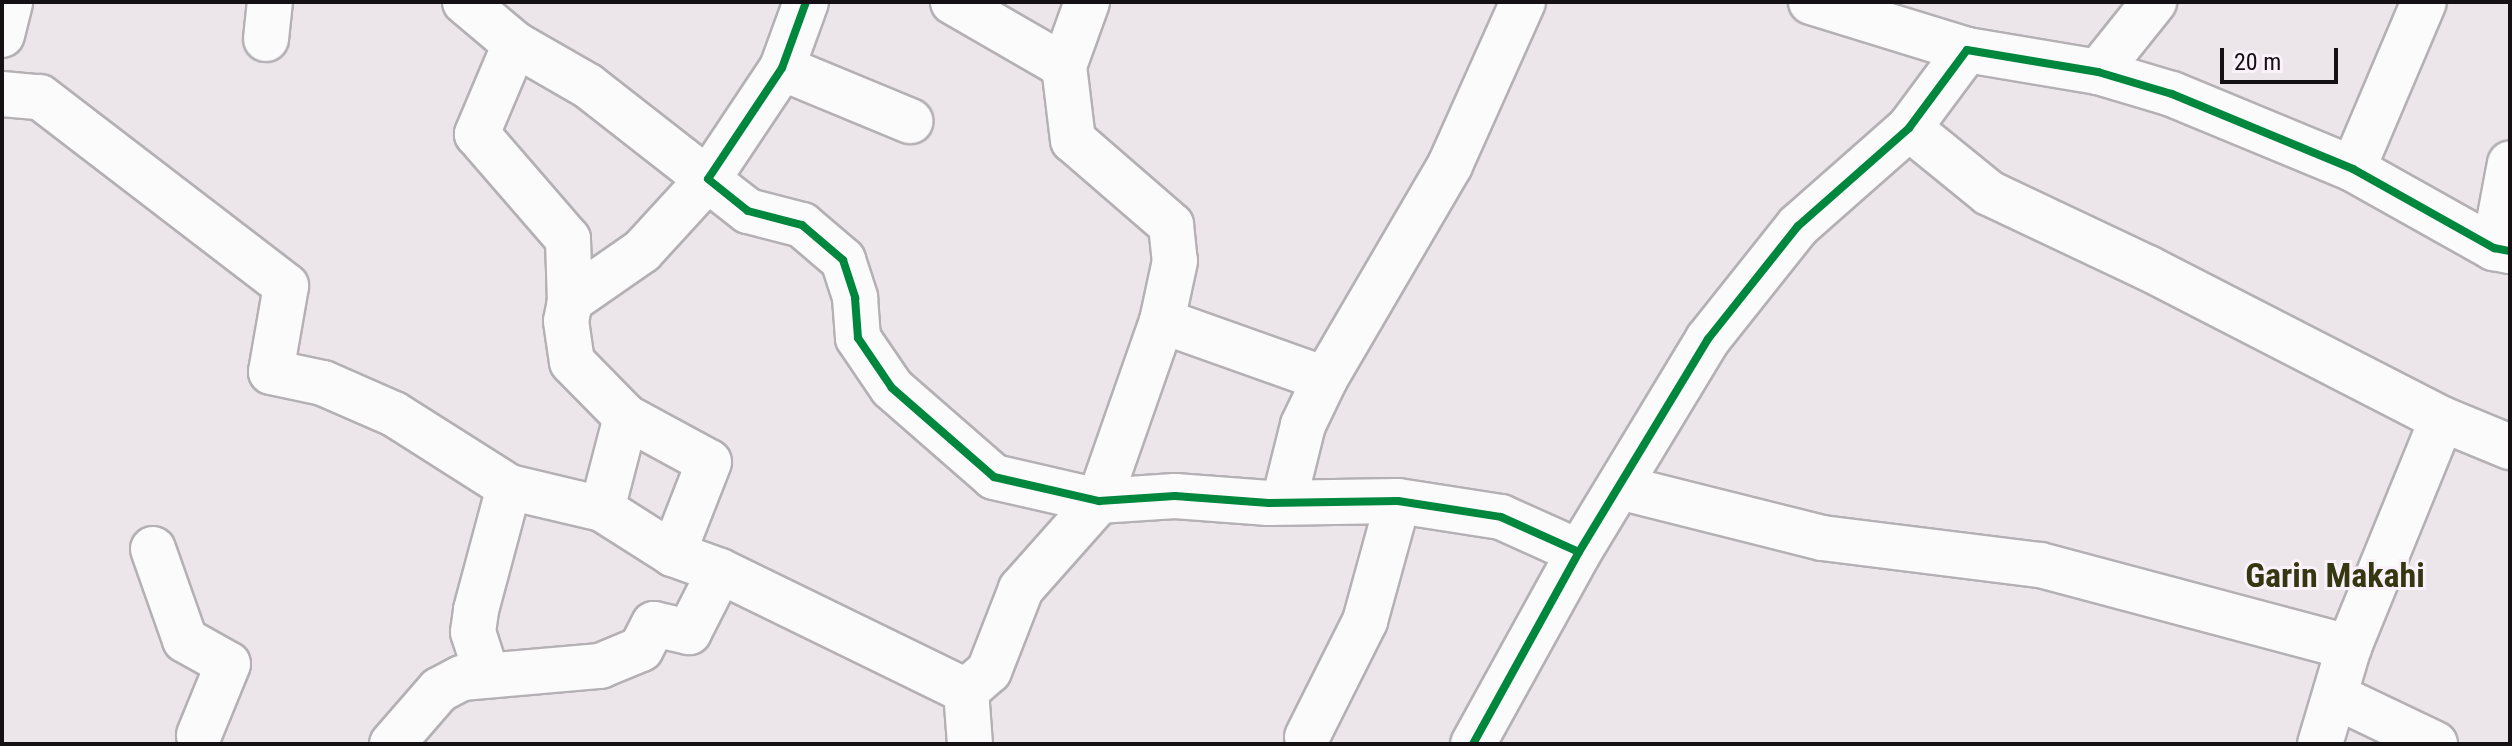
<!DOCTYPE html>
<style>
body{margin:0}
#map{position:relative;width:2512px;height:746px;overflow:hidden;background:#ece6eb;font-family:"Roboto Condensed",sans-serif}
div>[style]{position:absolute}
.roads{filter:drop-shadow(2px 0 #b4b0b3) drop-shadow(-2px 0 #b4b0b3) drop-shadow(0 2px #b4b0b3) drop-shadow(0 -2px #b4b0b3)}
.minor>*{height:44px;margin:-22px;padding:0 22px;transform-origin:22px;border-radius:22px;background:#fcfbfc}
.cycleway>*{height:8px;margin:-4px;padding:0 4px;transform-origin:4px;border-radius:4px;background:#00873e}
span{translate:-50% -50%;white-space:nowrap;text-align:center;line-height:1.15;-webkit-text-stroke:6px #fbf1fa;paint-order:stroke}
.district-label{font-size:34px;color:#34370f;font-weight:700}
.frame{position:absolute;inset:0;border:4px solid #141013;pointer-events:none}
.scale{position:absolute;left:2220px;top:48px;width:118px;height:36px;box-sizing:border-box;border:4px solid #141013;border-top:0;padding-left:10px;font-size:24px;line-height:28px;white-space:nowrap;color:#141013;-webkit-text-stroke:6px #fbf1fa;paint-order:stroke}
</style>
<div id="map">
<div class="roads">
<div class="minor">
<i style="left:465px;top:2px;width:65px;rotate:40deg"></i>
<i style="left:515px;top:44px;width:84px;rotate:29.9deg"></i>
<i style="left:588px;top:86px;width:203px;rotate:38deg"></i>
<i style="left:748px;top:211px;width:56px;rotate:14.5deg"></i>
<i style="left:802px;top:225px;width:54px;rotate:40.5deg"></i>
<i style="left:843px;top:260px;width:40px;rotate:72deg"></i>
<i style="left:855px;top:298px;width:40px;rotate:85.7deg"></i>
<i style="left:858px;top:338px;width:60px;rotate:55.8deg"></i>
<i style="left:892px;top:388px;width:135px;rotate:41.1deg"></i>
<i style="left:994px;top:477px;width:108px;rotate:12.9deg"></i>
<i style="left:1099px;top:501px;width:76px;rotate:-3.8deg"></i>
<i style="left:1175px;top:496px;width:94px;rotate:4.3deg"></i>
<i style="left:1269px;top:503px;width:129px;rotate:-0.9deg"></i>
<i style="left:1398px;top:501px;width:104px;rotate:8.8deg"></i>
<i style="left:1501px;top:517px;width:85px;rotate:24.2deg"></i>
<i style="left:806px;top:2px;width:70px;rotate:110deg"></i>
<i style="left:782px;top:68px;width:133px;rotate:123.7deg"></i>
<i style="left:708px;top:179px;width:98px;rotate:132.5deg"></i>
<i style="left:642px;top:251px;width:88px;rotate:145.2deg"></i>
<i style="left:570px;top:301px;width:20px;rotate:101deg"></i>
<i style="left:566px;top:321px;width:41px;rotate:81.7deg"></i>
<i style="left:572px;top:362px;width:77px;rotate:45.5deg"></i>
<i style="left:626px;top:417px;width:95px;rotate:104.6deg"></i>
<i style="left:602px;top:509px;width:84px;rotate:32.4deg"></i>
<i style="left:673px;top:554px;width:50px;rotate:19.9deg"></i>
<i style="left:720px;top:571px;width:274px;rotate:26deg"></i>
<i style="left:966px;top:691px;width:53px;rotate:85.7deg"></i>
<i style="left:953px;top:2px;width:128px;rotate:30deg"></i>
<i style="left:1064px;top:66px;width:75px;rotate:83.1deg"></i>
<i style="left:1073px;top:140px;width:130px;rotate:40.9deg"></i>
<i style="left:1171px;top:225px;width:36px;rotate:84deg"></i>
<i style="left:1175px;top:261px;width:61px;rotate:102.2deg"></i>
<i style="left:1162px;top:321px;width:191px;rotate:109.3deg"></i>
<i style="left:1099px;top:501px;width:118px;rotate:131.6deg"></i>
<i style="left:1021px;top:589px;width:88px;rotate:111.3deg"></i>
<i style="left:989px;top:671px;width:30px;rotate:139deg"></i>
<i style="left:1811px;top:2px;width:163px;rotate:17.1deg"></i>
<i style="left:2px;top:35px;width:34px;rotate:-76deg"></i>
<i style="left:266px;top:39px;width:37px;rotate:-84deg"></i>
<i style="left:515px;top:44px;width:98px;rotate:112.9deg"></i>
<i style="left:477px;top:134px;width:139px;rotate:49.1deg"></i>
<i style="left:568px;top:239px;width:62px;rotate:88.2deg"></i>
<i style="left:1064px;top:66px;width:68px;rotate:-70.2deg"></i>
<i style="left:782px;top:68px;width:139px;rotate:22.5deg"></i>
<i style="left:2098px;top:72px;width:90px;rotate:-51.3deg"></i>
<i style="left:2px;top:94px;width:38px;rotate:5deg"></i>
<i style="left:40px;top:97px;width:310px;rotate:37.5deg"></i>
<i style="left:286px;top:286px;width:87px;rotate:99.9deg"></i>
<i style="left:271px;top:372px;width:53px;rotate:11.9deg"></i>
<i style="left:323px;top:383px;width:77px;rotate:23.6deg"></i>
<i style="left:394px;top:414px;width:136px;rotate:32.4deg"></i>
<i style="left:509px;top:487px;width:96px;rotate:13.3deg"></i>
<i style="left:1909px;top:128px;width:103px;rotate:39.1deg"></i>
<i style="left:1989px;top:193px;width:176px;rotate:25.3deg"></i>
<i style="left:2148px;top:268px;width:331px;rotate:27.2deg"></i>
<i style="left:2442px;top:419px;width:74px;rotate:22.4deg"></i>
<i style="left:2353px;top:169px;width:181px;rotate:-67deg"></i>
<i style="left:2494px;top:248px;width:86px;rotate:-79.3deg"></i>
<i style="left:1162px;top:321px;width:173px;rotate:19.6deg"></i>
<i style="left:1325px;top:379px;width:51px;rotate:115.6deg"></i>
<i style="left:1303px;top:425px;width:78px;rotate:104deg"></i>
<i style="left:1325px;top:379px;width:248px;rotate:-59.7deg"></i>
<i style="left:1450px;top:165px;width:179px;rotate:-65.9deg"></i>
<i style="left:626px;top:417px;width:94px;rotate:28.5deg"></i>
<i style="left:709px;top:462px;width:99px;rotate:111.4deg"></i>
<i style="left:1619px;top:487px;width:209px;rotate:14.1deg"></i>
<i style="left:1822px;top:538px;width:220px;rotate:7.1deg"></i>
<i style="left:2040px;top:565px;width:320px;rotate:14.9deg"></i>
<i style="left:153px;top:549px;width:96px;rotate:70.6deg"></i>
<i style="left:185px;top:640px;width:49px;rotate:29.2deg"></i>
<i style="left:228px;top:664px;width:77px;rotate:112.2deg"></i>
<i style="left:487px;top:675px;width:45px;rotate:-108deg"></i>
<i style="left:473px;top:632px;width:22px;rotate:-82deg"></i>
<i style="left:476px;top:610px;width:127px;rotate:-75deg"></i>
<i style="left:2335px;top:696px;width:111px;rotate:25.6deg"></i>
<i style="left:1307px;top:737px;width:130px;rotate:-63.4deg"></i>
<i style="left:1365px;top:621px;width:124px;rotate:-74.6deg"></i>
<i style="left:392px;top:744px;width:72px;rotate:-49deg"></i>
<i style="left:439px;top:690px;width:26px;rotate:-28deg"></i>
<i style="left:462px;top:678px;width:139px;rotate:-5deg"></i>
<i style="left:600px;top:666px;width:44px;rotate:-22.5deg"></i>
<i style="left:641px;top:649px;width:28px;rotate:-63deg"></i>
<i style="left:654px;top:624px;width:36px;rotate:13deg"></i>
<i style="left:689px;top:632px;width:68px;rotate:-63.1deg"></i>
<i style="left:1473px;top:744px;width:219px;rotate:-61.1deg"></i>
<i style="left:1579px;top:552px;width:249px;rotate:-58.8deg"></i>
<i style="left:1708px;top:339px;width:144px;rotate:-51.5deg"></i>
<i style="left:1798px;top:226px;width:148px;rotate:-41.4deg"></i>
<i style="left:1909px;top:128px;width:97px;rotate:-53.4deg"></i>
<i style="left:1967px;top:50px;width:133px;rotate:9.5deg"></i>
<i style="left:2098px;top:72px;width:77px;rotate:16.6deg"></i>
<i style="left:2172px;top:94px;width:196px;rotate:22.5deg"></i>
<i style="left:2353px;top:169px;width:162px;rotate:29.3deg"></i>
<i style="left:2494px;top:248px;width:16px;rotate:11deg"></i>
<i style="left:2320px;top:744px;width:101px;rotate:-73.4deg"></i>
<i style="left:2349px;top:647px;width:246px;rotate:-67.8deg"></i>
</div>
</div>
<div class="cycleway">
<i style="left:806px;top:2px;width:70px;rotate:110deg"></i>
<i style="left:782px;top:68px;width:133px;rotate:123.7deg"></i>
<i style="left:708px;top:179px;width:51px;rotate:38.7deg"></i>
<i style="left:748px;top:211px;width:56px;rotate:14.5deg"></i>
<i style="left:802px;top:225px;width:54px;rotate:40.5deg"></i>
<i style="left:843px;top:260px;width:40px;rotate:72deg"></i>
<i style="left:855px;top:298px;width:40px;rotate:85.7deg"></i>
<i style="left:858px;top:338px;width:60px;rotate:55.8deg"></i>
<i style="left:892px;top:388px;width:135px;rotate:41.1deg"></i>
<i style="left:994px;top:477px;width:108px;rotate:12.9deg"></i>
<i style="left:1099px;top:501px;width:76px;rotate:-3.8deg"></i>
<i style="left:1175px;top:496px;width:94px;rotate:4.3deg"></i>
<i style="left:1269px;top:503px;width:129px;rotate:-0.9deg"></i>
<i style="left:1398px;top:501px;width:104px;rotate:8.8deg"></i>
<i style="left:1501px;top:517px;width:85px;rotate:24.2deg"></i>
<i style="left:1473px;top:744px;width:219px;rotate:-61.1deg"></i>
<i style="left:1579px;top:552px;width:249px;rotate:-58.8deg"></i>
<i style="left:1708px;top:339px;width:144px;rotate:-51.5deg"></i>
<i style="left:1798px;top:226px;width:148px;rotate:-41.4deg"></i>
<i style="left:1909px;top:128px;width:97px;rotate:-53.4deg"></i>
<i style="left:1967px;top:50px;width:133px;rotate:9.5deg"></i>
<i style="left:2098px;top:72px;width:77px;rotate:16.6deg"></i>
<i style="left:2172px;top:94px;width:196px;rotate:22.5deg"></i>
<i style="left:2353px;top:169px;width:162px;rotate:29.3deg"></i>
<i style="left:2494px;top:248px;width:16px;rotate:11deg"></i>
</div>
<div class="district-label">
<span style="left:2335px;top:576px">Garin Makahi</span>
</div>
<div class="frame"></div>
<div class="scale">20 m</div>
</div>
